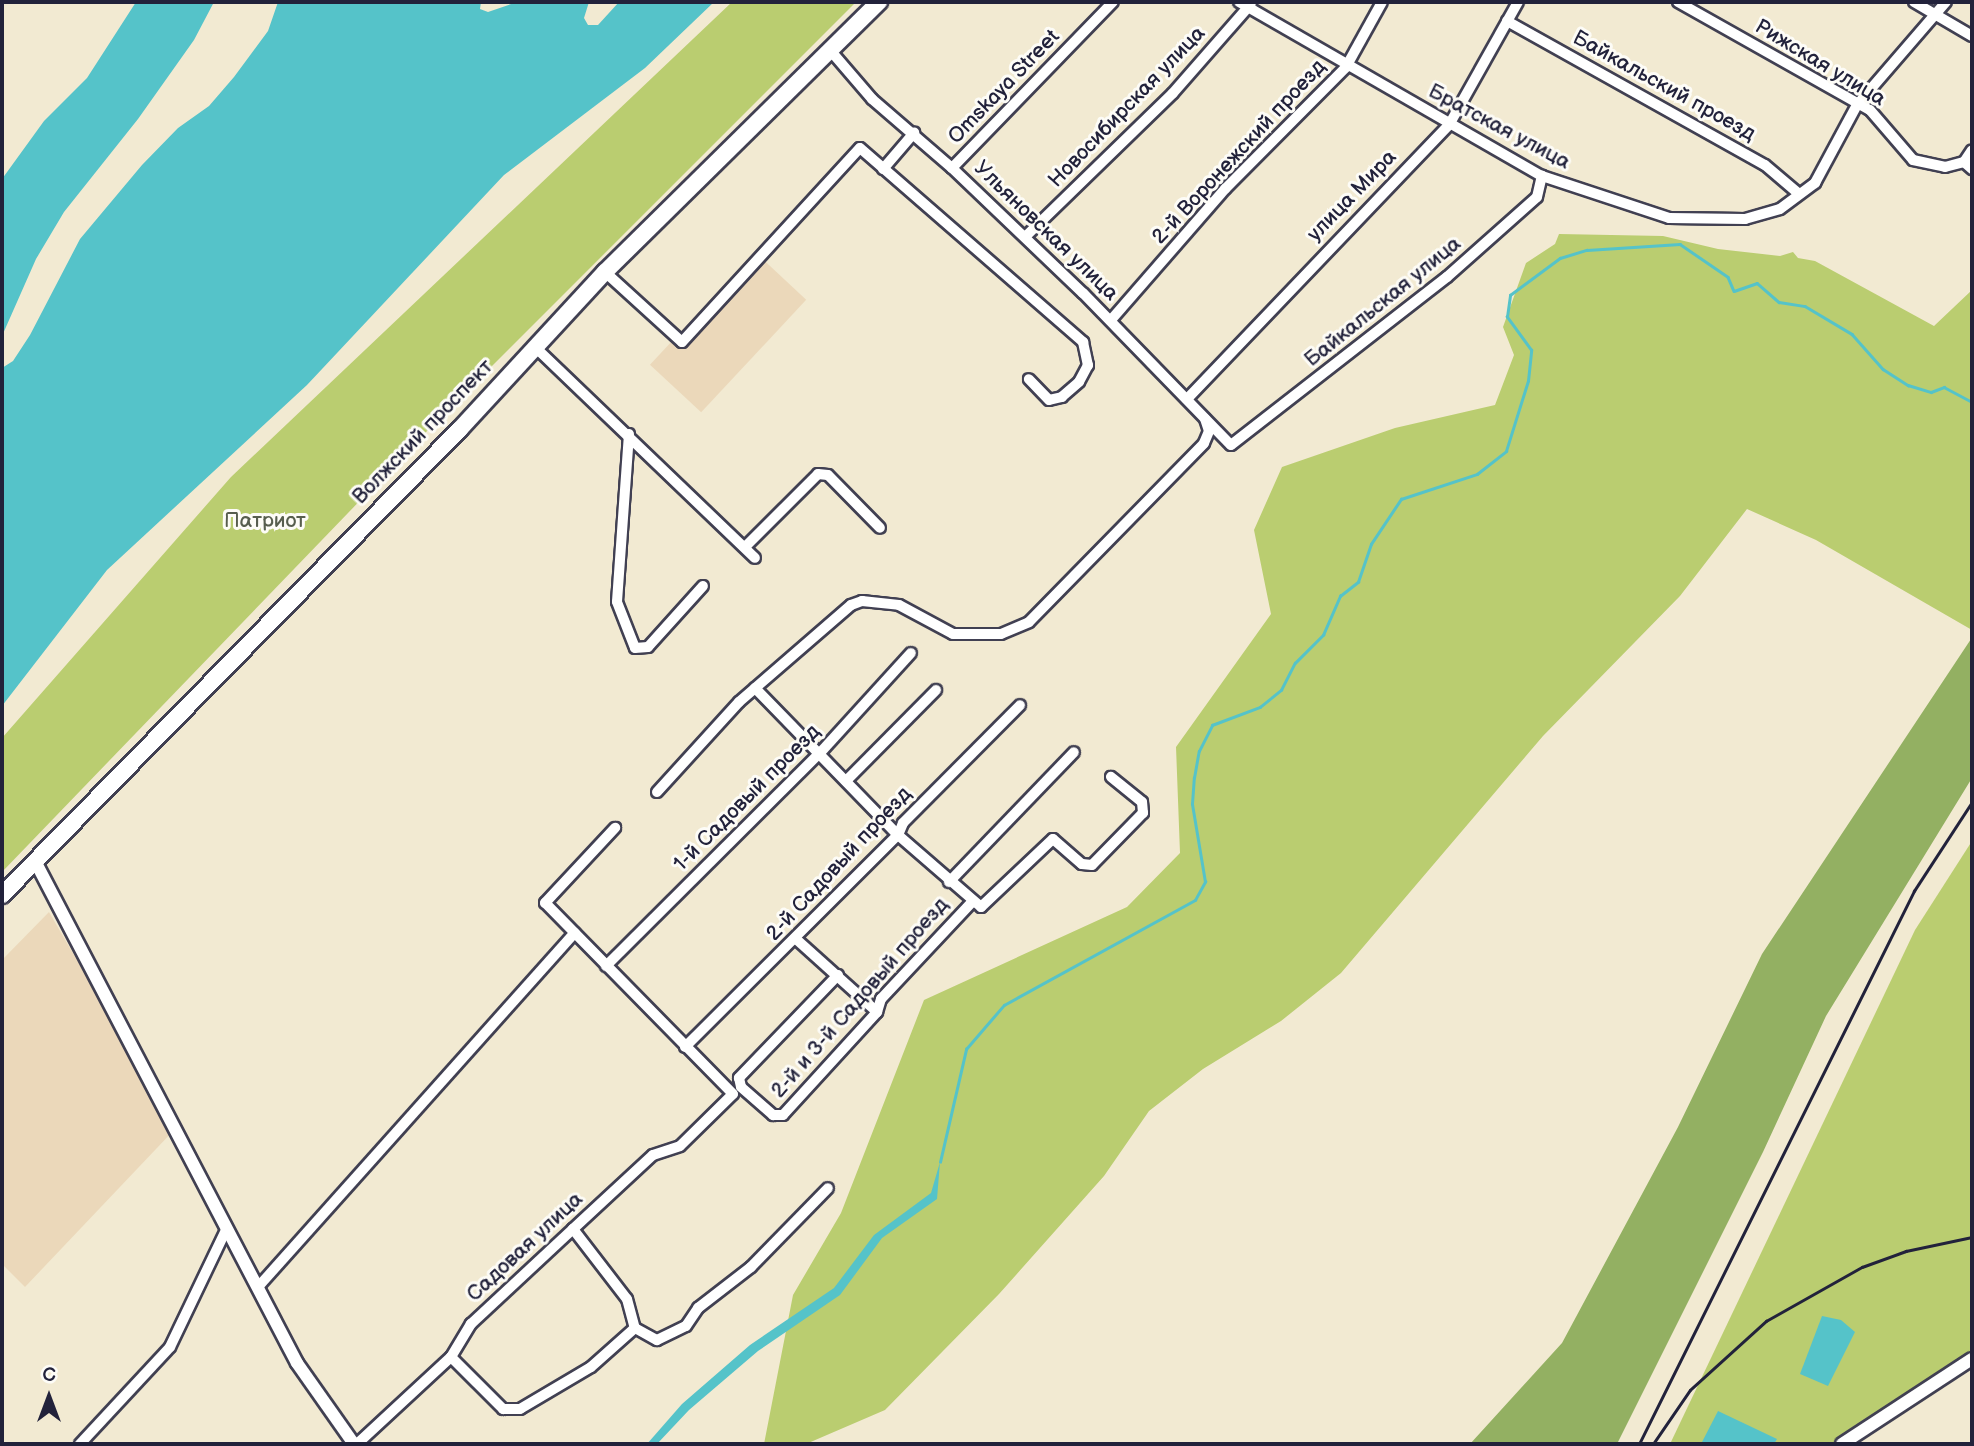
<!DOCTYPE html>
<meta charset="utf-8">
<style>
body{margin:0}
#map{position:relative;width:1974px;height:1446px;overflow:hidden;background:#f2ead2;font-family:"Balsamiq Sans",sans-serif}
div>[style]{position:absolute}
.built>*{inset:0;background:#ebd8ba;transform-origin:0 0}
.green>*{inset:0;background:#bacd70}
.forest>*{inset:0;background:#93b062}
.water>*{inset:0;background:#55c3c9}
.stream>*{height:2.5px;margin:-1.25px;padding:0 1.25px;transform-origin:1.25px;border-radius:1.25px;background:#55c3c9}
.roads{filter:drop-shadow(2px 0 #414052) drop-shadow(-2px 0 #414052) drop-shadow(0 2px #414052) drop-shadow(0 -2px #414052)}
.minor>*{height:10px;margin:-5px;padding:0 5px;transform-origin:5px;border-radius:5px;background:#fff}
.tertiary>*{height:12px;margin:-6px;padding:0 6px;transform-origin:6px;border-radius:6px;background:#fff}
.primary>*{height:16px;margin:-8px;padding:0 8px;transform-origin:8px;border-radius:8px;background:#fff}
.rail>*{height:2.5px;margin:-1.25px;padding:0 1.25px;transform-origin:1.25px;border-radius:1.25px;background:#22223b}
span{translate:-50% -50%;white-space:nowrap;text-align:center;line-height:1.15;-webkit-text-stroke:6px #fdfcf7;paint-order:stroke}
.street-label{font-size:21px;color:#22223b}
.park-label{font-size:21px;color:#575e4e}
.frame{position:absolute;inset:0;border:4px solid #22223b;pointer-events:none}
.north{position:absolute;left:14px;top:1362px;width:70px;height:70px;-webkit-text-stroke:5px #fdfcf7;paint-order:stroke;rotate:0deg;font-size:19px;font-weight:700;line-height:28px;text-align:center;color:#22223b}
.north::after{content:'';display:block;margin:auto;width:24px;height:32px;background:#22223b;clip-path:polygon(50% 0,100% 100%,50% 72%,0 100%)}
</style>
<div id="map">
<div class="built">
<i style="left:755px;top:252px;width:70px;height:154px;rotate:43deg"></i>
<i style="clip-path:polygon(49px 912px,175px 1129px,25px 1287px,2px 1264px,2px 960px)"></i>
</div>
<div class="green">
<i style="clip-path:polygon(732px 2px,856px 2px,428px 430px,2px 872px,2px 738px,231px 477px)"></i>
<i style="clip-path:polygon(1559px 234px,1663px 236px,1718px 249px,1780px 256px,1793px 252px,1798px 258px,1815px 261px,1934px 326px,1972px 290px,1972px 630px,1816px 540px,1747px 509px,1680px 596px,1543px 736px,1341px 973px,1281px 1021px,1203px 1069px,1149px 1111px,1104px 1176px,999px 1294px,885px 1410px,806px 1444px,764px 1444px,793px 1295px,841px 1213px,924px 1000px,1127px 907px,1180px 853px,1176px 747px,1271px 614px,1254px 530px,1282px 467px,1395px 428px,1495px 405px,1514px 355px,1503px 327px,1526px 263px,1555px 244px)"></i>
<i style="clip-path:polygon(1972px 841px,1972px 1353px,1845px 1444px,1670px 1444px,1915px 930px)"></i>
</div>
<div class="forest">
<i style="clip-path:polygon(1971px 639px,1972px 778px,1826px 1016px,1763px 1152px,1617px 1444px,1470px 1444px,1562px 1343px,1678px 1127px,1762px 954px)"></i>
</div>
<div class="water">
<i style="clip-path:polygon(136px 2px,214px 2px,194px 40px,138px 119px,64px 212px,36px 259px,2px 336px,2px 179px,44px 121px,87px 78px)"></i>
<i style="clip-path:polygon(278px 2px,481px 2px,480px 9px,488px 12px,517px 2px,589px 2px,584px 18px,588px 25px,598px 25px,619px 2px,714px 2px,645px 68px,504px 175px,307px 385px,107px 570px,2px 706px,2px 368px,13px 361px,30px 335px,80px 239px,142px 165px,178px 128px,209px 106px,234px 77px,268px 31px)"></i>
<i style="clip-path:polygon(940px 1162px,937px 1199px,882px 1238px,840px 1295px,758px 1351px,689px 1410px,657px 1444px,647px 1444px,682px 1404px,750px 1345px,834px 1288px,874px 1235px,931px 1193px)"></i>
<i style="clip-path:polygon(1822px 1316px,1841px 1320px,1855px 1332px,1828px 1386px,1800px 1374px)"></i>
<i style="clip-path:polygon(1718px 1411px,1777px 1439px,1774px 1444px,1701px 1444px)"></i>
</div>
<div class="stream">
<i style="left:940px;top:1162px;width:116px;rotate:-77deg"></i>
<i style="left:966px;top:1049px;width:58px;rotate:-49.2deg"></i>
<i style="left:1004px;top:1005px;width:218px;rotate:-28.8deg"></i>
<i style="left:1195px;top:900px;width:21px;rotate:-61deg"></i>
<i style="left:1205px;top:882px;width:79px;rotate:-99.5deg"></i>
<i style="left:1192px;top:804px;width:26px;rotate:-86deg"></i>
<i style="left:1194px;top:778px;width:27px;rotate:-80deg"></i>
<i style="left:1199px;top:751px;width:29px;rotate:-63deg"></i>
<i style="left:1212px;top:725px;width:51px;rotate:-20.6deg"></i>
<i style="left:1260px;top:707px;width:27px;rotate:-39deg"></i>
<i style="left:1281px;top:690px;width:30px;rotate:-63deg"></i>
<i style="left:1295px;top:663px;width:40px;rotate:-45deg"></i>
<i style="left:1323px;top:635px;width:43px;rotate:-66.4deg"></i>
<i style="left:1340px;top:596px;width:23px;rotate:-38deg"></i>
<i style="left:1358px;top:582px;width:40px;rotate:-71.1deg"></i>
<i style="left:1371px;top:544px;width:54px;rotate:-56.3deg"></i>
<i style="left:1401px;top:499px;width:80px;rotate:-18.2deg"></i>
<i style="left:1477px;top:474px;width:37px;rotate:-38deg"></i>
<i style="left:1506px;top:451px;width:73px;rotate:-72.6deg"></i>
<i style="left:1528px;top:381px;width:31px;rotate:-84deg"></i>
<i style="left:1531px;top:350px;width:41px;rotate:-126deg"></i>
<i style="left:1507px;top:317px;width:22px;rotate:-82deg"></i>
<i style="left:1510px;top:295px;width:62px;rotate:-36.5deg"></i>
<i style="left:1560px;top:258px;width:28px;rotate:-17deg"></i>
<i style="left:1587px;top:250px;width:93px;rotate:-3.7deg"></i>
<i style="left:1680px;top:244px;width:58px;rotate:34.5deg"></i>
<i style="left:1728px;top:277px;width:15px;rotate:67deg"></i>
<i style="left:1734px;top:291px;width:24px;rotate:-19deg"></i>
<i style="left:1757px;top:283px;width:29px;rotate:41deg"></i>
<i style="left:1779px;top:302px;width:26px;rotate:9deg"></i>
<i style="left:1805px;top:306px;width:55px;rotate:30.8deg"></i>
<i style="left:1852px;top:334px;width:47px;rotate:48.5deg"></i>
<i style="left:1883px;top:369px;width:30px;rotate:33deg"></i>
<i style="left:1908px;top:385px;width:24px;rotate:17deg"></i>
<i style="left:1931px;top:392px;width:14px;rotate:-21deg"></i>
<i style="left:1944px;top:387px;width:32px;rotate:28deg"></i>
</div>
<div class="roads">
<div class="minor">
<i style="left:1239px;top:2px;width:349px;rotate:29.9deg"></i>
<i style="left:1542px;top:176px;width:134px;rotate:18.3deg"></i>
<i style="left:1669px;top:218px;width:76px;rotate:0.8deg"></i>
<i style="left:1745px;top:219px;width:36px;rotate:-16deg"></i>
<i style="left:1780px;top:209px;width:44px;rotate:-36.6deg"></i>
<i style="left:1815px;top:183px;width:89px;rotate:-61.7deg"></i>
<i style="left:1857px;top:105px;width:136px;rotate:-49.2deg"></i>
<i style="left:1678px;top:2px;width:220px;rotate:29.4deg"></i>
<i style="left:1870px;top:110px;width:66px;rotate:49.3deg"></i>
<i style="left:1913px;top:160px;width:33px;rotate:12deg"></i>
<i style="left:1945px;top:167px;width:20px;rotate:-15deg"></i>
<i style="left:1964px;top:162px;width:11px;rotate:41deg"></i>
<i style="left:1914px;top:2px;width:67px;rotate:30.4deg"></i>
<i style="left:1507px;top:21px;width:295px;rotate:29.2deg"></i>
<i style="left:1765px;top:165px;width:43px;rotate:40.3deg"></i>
<i style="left:830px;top:50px;width:65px;rotate:49.4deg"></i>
<i style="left:872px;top:99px;width:106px;rotate:40.8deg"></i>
<i style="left:952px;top:168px;width:181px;rotate:43.7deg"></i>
<i style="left:1083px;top:293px;width:212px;rotate:45.8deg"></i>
<i style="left:1231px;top:445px;width:274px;rotate:-37.9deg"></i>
<i style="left:1447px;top:277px;width:120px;rotate:-41.6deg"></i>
<i style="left:1537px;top:197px;width:22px;rotate:-77deg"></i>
<i style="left:1964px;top:162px;width:14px;rotate:-56deg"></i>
<i style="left:952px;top:168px;width:231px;rotate:-45.9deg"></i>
<i style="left:883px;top:169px;width:48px;rotate:-49.3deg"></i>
<i style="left:1025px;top:237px;width:206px;rotate:-44.2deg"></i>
<i style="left:1173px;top:93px;width:118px;rotate:-48.8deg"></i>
<i style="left:605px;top:272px;width:104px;rotate:42.3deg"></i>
<i style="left:682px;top:342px;width:263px;rotate:-47.5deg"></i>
<i style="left:860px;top:148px;width:296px;rotate:41deg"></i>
<i style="left:1083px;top:342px;width:24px;rotate:78deg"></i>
<i style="left:1088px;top:365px;width:19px;rotate:118deg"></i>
<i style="left:1079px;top:382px;width:23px;rotate:139deg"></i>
<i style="left:1062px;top:397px;width:13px;rotate:167deg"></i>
<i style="left:1049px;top:400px;width:29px;rotate:-134deg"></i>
<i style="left:1111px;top:320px;width:174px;rotate:-49deg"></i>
<i style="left:1225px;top:189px;width:172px;rotate:-45.2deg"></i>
<i style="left:1346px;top:67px;width:74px;rotate:-61deg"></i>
<i style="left:534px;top:346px;width:306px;rotate:43.8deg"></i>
<i style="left:1187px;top:399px;width:379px;rotate:-46.3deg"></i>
<i style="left:1449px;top:125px;width:141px;rotate:-60.7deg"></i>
<i style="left:629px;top:434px;width:168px;rotate:94.1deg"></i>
<i style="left:617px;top:602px;width:49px;rotate:68.6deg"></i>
<i style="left:635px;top:648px;width:13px;rotate:-4deg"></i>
<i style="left:648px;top:647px;width:82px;rotate:-48deg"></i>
<i style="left:745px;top:547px;width:103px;rotate:-45deg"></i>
<i style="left:818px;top:474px;width:10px;rotate:6deg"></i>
<i style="left:828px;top:475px;width:74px;rotate:45.5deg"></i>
<i style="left:755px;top:688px;width:205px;rotate:45.8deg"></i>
<i style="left:898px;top:835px;width:110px;rotate:40.9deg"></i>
<i style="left:981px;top:907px;width:99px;rotate:-43.4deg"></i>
<i style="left:1053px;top:839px;width:38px;rotate:41deg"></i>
<i style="left:1082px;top:864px;width:10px;rotate:6deg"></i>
<i style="left:1092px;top:865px;width:73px;rotate:-45.6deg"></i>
<i style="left:1143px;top:813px;width:11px;rotate:-95deg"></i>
<i style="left:1142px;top:802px;width:40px;rotate:-141deg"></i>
<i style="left:846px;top:781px;width:128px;rotate:-45.3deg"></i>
<i style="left:657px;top:792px;width:122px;rotate:-47.7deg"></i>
<i style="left:739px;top:702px;width:148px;rotate:-40.9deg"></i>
<i style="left:851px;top:605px;width:12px;rotate:-20deg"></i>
<i style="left:862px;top:601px;width:37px;rotate:6deg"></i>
<i style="left:899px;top:605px;width:61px;rotate:28.2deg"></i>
<i style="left:953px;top:634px;width:48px"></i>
<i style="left:1001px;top:634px;width:30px;rotate:-23deg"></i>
<i style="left:1029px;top:622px;width:250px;rotate:-45.6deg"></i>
<i style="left:1204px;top:443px;width:13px;rotate:-67deg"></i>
<i style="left:1209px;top:431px;width:13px;rotate:-108deg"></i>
<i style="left:949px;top:882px;width:180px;rotate:-46.1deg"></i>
<i style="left:796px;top:939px;width:109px;rotate:42deg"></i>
<i style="left:606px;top:966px;width:302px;rotate:-44.9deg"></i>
<i style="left:820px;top:753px;width:135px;rotate:-47.7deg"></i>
<i style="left:838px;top:975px;width:143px;rotate:133.9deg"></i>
<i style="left:739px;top:1078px;width:9px;rotate:77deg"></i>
<i style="left:741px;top:1087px;width:43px;rotate:41.2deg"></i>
<i style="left:773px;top:1115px;width:10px"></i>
<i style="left:783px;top:1115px;width:139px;rotate:-47.6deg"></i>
<i style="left:877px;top:1012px;width:14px;rotate:-73deg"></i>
<i style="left:881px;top:999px;width:132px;rotate:-46.8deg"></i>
<i style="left:685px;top:1047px;width:301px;rotate:-44.9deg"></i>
<i style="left:898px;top:835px;width:13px;rotate:-67deg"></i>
<i style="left:903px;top:823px;width:166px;rotate:-45.2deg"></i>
<i style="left:573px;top:1229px;width:88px;rotate:52.4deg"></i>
<i style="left:627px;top:1299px;width:30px;rotate:75deg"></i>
<i style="left:635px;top:1328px;width:25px;rotate:29deg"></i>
<i style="left:657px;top:1340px;width:32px;rotate:-26deg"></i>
<i style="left:686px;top:1326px;width:22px;rotate:-56deg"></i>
<i style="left:698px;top:1308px;width:67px;rotate:-37.7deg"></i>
<i style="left:751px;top:1267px;width:110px;rotate:-45.7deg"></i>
<i style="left:258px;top:1287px;width:475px;rotate:-48.2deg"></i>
<i style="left:451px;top:1357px;width:74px;rotate:45deg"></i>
<i style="left:503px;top:1409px;width:17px"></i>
<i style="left:520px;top:1409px;width:82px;rotate:-30.6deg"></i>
<i style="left:591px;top:1367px;width:59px;rotate:-41.6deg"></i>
<i style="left:80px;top:1444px;width:132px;rotate:-47.1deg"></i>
<i style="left:170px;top:1347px;width:132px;rotate:-64.4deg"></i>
<i style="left:357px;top:1444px;width:128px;rotate:-42.8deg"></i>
<i style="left:451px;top:1357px;width:39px;rotate:-59deg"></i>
<i style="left:471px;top:1324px;width:139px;rotate:-43deg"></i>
<i style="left:573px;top:1229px;width:109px;rotate:-42.8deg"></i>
<i style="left:653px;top:1155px;width:28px;rotate:-18deg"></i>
<i style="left:680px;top:1146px;width:74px;rotate:-44.5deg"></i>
<i style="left:733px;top:1094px;width:268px;rotate:-134.5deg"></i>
<i style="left:545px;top:903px;width:103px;rotate:-47deg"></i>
</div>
<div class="tertiary">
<i style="left:35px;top:861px;width:566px;rotate:62.44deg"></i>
<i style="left:297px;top:1363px;width:99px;rotate:54.9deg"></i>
<i style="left:1842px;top:1444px;width:155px;rotate:-33.2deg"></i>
</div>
<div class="primary">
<i style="left:2px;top:895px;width:653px;rotate:-45.5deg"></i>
<i style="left:460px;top:429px;width:214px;rotate:-47.3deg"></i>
<i style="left:605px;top:272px;width:385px;rotate:-44.6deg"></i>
</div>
</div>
<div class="rail">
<i style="left:1639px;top:1444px;width:618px;rotate:-63.56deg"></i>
<i style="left:1914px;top:891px;width:106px;rotate:-56.9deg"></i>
<i style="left:1653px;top:1444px;width:65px;rotate:-55.6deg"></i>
<i style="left:1690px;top:1390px;width:103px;rotate:-42.2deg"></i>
<i style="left:1766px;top:1321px;width:110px;rotate:-29.4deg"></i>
<i style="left:1862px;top:1267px;width:47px;rotate:-20deg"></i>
<i style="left:1906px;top:1251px;width:67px;rotate:-12deg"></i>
</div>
<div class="street-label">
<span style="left:1820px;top:63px;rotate:31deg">Рижская улица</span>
<span style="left:1664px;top:86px;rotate:29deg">Байкальский проезд</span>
<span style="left:1004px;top:87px;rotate:-46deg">Omskaya Street</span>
<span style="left:1127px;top:107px;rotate:-46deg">Новосибирская улица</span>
<span style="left:1499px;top:127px;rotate:28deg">Братская улица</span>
<span style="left:1239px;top:152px;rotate:-47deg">2-й Воронежский проезд</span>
<span style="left:1352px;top:196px;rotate:-46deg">улица Мира</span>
<span style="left:1046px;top:231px;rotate:44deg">Ульяновская улица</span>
<span style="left:1383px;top:302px;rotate:-39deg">Байкальская улица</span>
<span style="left:423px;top:432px;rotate:-46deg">Волжский проспект</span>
<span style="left:747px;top:798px;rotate:-45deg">1-й Садовый проезд</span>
<span style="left:839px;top:864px;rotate:-47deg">2-й Садовый проезд</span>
<span style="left:860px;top:998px;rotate:-49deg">2-й и 3-й Садовый проезд</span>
<span style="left:525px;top:1247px;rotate:-43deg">Садовая улица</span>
</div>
<div class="park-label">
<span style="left:265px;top:521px">Патриот</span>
</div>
<div class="frame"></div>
<div class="north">С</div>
</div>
